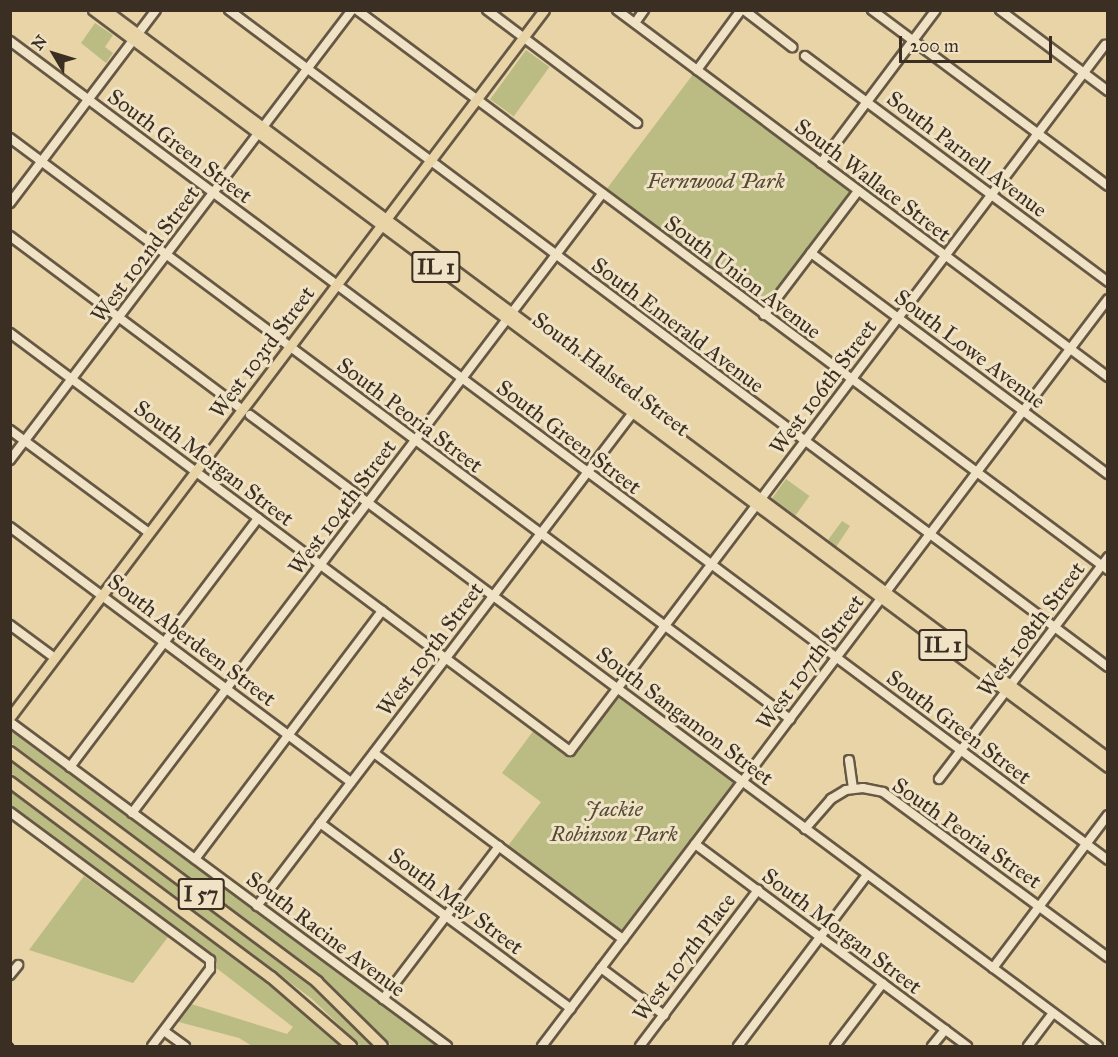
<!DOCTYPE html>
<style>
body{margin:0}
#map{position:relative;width:1118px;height:1057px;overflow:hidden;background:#e8d4a6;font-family:"IM FELL Great Primer",serif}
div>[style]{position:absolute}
.green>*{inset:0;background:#babc84;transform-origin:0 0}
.roads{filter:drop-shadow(2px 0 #665844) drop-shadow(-2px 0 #665844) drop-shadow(0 2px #665844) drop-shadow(0 -2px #665844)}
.minor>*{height:8px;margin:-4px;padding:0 4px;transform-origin:4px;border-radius:4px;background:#f0e3c5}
.major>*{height:9px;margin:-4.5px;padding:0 4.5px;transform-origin:4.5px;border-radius:4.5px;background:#e8d4a6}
.highway>*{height:10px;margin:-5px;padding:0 5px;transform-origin:5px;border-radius:5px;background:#e8d4a6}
.rail>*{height:4px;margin-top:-2px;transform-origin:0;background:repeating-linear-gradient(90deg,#f0e3c5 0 4.5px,#3b2e23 0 9px);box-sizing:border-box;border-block:2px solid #3b2e23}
span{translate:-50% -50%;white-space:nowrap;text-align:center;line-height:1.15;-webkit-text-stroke:6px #f0e3c5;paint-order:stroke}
.shield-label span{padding:2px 4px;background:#f0e3c5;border:2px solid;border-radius:4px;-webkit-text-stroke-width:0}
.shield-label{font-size:21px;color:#3b2e23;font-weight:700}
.street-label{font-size:22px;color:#3b2e23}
.park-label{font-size:22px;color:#544a36;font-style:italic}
.frame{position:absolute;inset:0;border:12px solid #3b2e23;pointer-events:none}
.north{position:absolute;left:24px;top:24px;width:60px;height:60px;-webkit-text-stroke:4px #f0e3c5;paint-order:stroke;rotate:308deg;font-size:16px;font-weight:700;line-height:24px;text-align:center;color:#3b2e23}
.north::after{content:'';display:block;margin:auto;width:21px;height:27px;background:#3b2e23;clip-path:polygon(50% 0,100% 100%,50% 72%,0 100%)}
.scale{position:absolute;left:899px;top:36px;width:153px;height:27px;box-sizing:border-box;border:3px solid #3b2e23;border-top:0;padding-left:8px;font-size:18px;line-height:21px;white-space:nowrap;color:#3b2e23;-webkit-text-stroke:4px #f0e3c5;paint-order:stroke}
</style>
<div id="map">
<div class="green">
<i style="clip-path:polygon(95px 23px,113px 35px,105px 47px,113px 53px,106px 63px,81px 43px)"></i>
<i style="left:526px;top:50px;width:29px;height:61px;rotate:36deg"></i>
<i style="left:694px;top:73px;width:198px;height:147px;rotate:37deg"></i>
<i style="left:786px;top:479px;width:29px;height:24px;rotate:36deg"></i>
<i style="clip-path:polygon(842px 521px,850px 526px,836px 547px,828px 540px)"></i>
<i style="clip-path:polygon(619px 695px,735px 782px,620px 932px,507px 847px,541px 802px,502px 773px,534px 730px,571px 756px)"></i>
<i style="clip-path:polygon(10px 728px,11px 727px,441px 1046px,392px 1046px,325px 979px,11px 743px)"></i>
<i style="clip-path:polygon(10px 761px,308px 984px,373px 1046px,361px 1046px,312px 999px,11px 773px)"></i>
<i style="clip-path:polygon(10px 791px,301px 1009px,341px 1046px,252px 1046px,239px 1038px,175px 1021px,188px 1003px,287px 1034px,293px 1027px,215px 967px,209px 953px,11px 805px)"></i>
<i style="clip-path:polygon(84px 876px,168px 937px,133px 983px,29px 950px)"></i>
</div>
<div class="roads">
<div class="minor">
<i style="left:229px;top:10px;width:1097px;rotate:36.78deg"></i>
<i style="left:357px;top:10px;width:937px;rotate:36.71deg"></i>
<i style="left:487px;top:10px;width:188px;rotate:37deg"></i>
<i style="left:617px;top:10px;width:613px;rotate:36.78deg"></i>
<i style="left:744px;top:10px;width:61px;rotate:37.6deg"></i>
<i style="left:872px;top:10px;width:294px;rotate:36.7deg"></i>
<i style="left:1000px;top:10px;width:135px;rotate:36.9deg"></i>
<i style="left:635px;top:23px;width:16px;rotate:-55deg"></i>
<i style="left:10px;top:41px;width:1370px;rotate:36.72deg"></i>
<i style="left:805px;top:56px;width:378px;rotate:36.7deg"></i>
<i style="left:697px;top:70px;width:74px;rotate:-53.7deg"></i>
<i style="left:10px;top:138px;width:973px;rotate:36.68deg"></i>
<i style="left:821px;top:163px;width:191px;rotate:-53.1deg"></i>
<i style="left:10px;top:203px;width:242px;rotate:-52.9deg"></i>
<i style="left:10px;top:236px;width:291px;rotate:36.8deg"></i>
<i style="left:811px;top:253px;width:370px;rotate:36.7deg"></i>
<i style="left:764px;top:315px;width:156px;rotate:-52.8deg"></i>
<i style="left:10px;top:333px;width:699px;rotate:36.74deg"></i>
<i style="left:570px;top:751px;width:886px;rotate:-52.85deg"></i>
<i style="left:250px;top:415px;width:1057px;rotate:36.65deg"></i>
<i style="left:10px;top:430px;width:173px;rotate:36.5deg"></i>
<i style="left:10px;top:460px;width:565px;rotate:-52.77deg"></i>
<i style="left:10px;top:527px;width:426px;rotate:36.8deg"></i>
<i style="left:10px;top:625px;width:56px;rotate:36.3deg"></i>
<i style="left:10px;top:722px;width:544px;rotate:36.55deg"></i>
<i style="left:374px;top:753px;width:311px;rotate:36.8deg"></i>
<i style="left:849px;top:760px;width:28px;rotate:82deg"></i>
<i style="left:70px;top:767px;width:312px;rotate:-52.9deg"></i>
<i style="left:939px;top:779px;width:279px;rotate:-52.7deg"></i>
<i style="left:10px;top:812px;width:249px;rotate:36.5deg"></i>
<i style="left:210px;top:960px;width:9px;rotate:90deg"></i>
<i style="left:210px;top:969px;width:96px;rotate:127deg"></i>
<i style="left:132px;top:813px;width:777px;rotate:-52.79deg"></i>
<i style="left:320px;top:823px;width:312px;rotate:36.5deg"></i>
<i style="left:805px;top:829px;width:40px;rotate:-49deg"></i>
<i style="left:831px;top:799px;width:17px;rotate:-31deg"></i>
<i style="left:846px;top:790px;width:17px;rotate:-7deg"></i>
<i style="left:863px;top:788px;width:20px;rotate:11deg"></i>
<i style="left:883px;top:792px;width:279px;rotate:36.3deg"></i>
<i style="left:695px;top:844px;width:339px;rotate:36.6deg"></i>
<i style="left:195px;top:859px;width:311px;rotate:-53deg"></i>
<i style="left:257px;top:906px;width:619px;rotate:-52.69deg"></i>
<i style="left:601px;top:968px;width:79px;rotate:36.7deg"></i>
<i style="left:993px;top:968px;width:191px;rotate:-53.1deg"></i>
<i style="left:10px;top:975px;width:13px;rotate:-51deg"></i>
<i style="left:383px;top:999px;width:192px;rotate:-52.8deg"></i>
<i style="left:164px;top:1031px;width:26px;rotate:36deg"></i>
<i style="left:542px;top:1046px;width:937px;rotate:-52.85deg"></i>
<i style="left:640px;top:1046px;width:196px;rotate:-52.9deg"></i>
<i style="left:738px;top:1046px;width:214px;rotate:-53deg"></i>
<i style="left:835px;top:1046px;width:79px;rotate:-52.7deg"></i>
<i style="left:932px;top:1046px;width:21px;rotate:-51deg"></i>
<i style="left:1028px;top:1046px;width:41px;rotate:-52.9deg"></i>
</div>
<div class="major">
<i style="left:93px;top:10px;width:1266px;rotate:36.72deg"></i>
<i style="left:106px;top:10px;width:1250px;rotate:36.74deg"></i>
<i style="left:10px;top:717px;width:886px;rotate:-52.94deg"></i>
</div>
<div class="highway">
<i style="left:10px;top:752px;width:384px;rotate:36.8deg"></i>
<i style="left:317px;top:982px;width:91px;rotate:44.6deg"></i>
<i style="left:10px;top:782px;width:326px;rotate:36.8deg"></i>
<i style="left:271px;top:977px;width:106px;rotate:40.8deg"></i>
</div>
</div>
<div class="rail">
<i style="left:10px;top:1043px;width:4px;rotate:45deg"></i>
</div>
<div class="shield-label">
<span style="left:436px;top:267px">IL 1</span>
<span style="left:943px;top:645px">IL 1</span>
<span style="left:201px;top:894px">I 57</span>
</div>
<div class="street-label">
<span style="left:180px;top:146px;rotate:37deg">South Green Street</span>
<span style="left:967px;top:154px;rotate:37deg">South Parnell Avenue</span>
<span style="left:873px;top:180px;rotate:37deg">South Wallace Street</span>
<span style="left:145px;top:254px;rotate:-53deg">West 102nd Street</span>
<span style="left:743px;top:277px;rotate:37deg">South Union Avenue</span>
<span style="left:678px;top:325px;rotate:37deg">South Emerald Avenue</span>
<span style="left:970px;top:349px;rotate:37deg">South Lowe Avenue</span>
<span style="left:262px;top:352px;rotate:-53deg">West 103rd Street</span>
<span style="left:611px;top:374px;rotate:37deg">South Halsted Street</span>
<span style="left:823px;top:387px;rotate:-53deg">West 106th Street</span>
<span style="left:410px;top:415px;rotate:37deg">South Peoria Street</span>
<span style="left:569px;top:437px;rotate:37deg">South Green Street</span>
<span style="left:214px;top:463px;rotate:37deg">South Morgan Street</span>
<span style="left:342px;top:507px;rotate:-53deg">West 104th Street</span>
<span style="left:1031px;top:629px;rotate:-53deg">West 108th Street</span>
<span style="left:192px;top:640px;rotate:37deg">South Aberdeen Street</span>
<span style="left:430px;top:649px;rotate:-53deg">West 105th Street</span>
<span style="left:810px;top:662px;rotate:-53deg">West 107th Street</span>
<span style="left:685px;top:716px;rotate:37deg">South Sangamon Street</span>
<span style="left:959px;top:727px;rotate:37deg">South Green Street</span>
<span style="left:967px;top:833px;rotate:35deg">South Peoria Street</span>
<span style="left:456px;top:901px;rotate:37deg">South May Street</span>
<span style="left:842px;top:931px;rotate:37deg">South Morgan Street</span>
<span style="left:326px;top:934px;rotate:37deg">South Racine Avenue</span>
<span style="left:684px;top:957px;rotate:-53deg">West 107th Place</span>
</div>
<div class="park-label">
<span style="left:716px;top:181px">Fernwood Park</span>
<span style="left:614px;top:821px">Jackie<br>Robinson Park</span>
</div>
<div class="frame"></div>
<div class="north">N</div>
<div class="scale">200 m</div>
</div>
